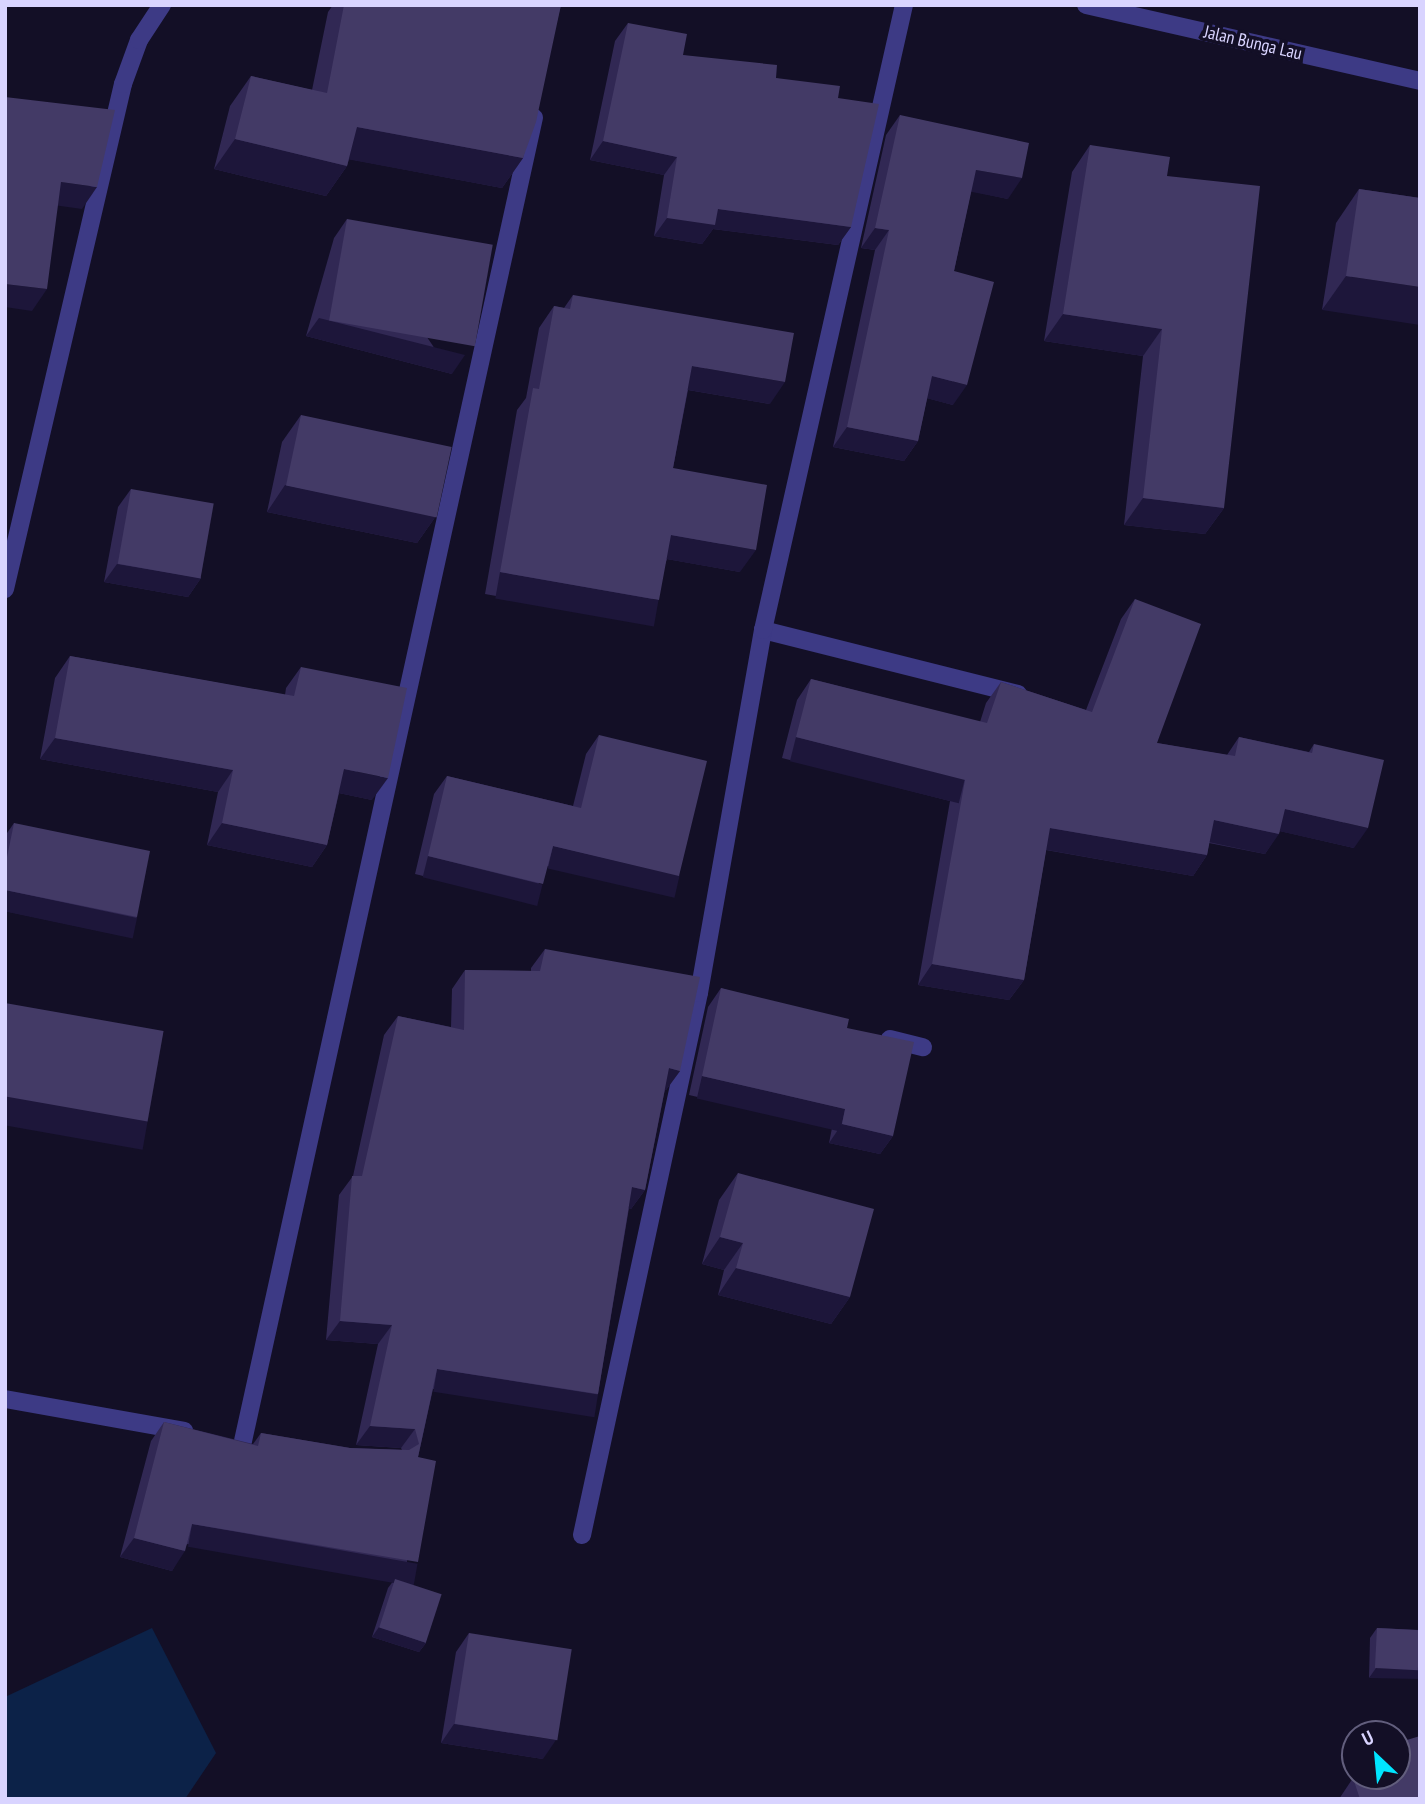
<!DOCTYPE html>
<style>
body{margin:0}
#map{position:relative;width:1425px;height:1804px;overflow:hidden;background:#130f26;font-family:"PT Sans Narrow",sans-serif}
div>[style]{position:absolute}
.water>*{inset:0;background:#0c2248}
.lane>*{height:18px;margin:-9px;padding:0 9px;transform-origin:9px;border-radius:9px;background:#3d3a85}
.street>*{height:18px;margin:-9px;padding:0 9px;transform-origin:9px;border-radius:9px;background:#3d3a85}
.wall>*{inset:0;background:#312854}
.shaded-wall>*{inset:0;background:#1d163a;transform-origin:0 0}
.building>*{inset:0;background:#433a66;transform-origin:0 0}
span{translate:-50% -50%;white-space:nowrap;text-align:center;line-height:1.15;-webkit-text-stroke:7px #130f26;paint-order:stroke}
.street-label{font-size:18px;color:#d9d4ff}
.frame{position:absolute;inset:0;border:7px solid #d9d4ff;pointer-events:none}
.north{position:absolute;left:1341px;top:1720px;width:70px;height:70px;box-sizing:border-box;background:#130f26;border:2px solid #625e7d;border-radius:50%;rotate:334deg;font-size:19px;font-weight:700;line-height:28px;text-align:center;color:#d9d4ff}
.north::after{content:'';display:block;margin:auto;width:24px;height:32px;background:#00e5ff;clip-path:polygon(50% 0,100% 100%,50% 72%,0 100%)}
</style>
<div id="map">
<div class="water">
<i style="clip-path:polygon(152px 1628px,216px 1753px,185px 1799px,5px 1799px,5px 1697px)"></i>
</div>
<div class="lane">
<i style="left:763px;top:630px;width:263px;rotate:14.1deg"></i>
</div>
<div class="street">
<i style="left:1086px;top:5px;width:343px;rotate:12.8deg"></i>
<i style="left:5px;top:589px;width:519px;rotate:-76.85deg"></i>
<i style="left:123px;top:84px;width:47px;rotate:-70deg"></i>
<i style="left:139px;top:40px;width:42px;rotate:-56.7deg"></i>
<i style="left:890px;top:1039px;width:34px;rotate:14deg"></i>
<i style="left:5px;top:1399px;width:182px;rotate:10.1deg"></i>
<i style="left:243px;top:1441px;width:1355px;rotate:-77.6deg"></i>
<i style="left:582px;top:1535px;width:554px;rotate:-77.82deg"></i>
<i style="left:699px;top:993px;width:369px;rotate:-80deg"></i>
<i style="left:763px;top:630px;width:641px;rotate:-77.29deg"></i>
</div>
<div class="wall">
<i style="clip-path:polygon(333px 5px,561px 5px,523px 158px,502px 188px,349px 159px,347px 166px,326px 196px,214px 169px,230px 106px,251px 76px,312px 90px,328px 12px)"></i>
<i style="clip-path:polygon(628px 23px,683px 55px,776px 78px,838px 98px,851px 227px,838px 245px,713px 229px,702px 244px,654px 236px,664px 175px,590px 160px,615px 41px)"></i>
<i style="clip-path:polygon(900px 115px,1008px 199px,971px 191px,954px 271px,953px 405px,927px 398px,918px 441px,904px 461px,833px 447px,875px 250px,861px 248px,886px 135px)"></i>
<i style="clip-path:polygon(1090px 145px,1167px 176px,1224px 508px,1205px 534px,1124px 525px,1143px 356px,1044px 341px,1072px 172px)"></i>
<i style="clip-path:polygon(1359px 189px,1420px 198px,1322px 310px,1336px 223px)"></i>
<i style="clip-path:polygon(347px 219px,452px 374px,306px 336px,334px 238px)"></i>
<i style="clip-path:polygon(573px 295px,770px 404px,688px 390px,673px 468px,740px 572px,667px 559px,644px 622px,485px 594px,517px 410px,526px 398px,539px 328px,554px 306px,564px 308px)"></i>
<i style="clip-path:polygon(301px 415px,436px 516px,417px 543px,267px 512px,282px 442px)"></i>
<i style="clip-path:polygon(131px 489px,201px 578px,188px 597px,104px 582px,118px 507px)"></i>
<i style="clip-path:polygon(1135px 599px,1157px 743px,1227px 755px,1239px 737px,1309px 752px,1314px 744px,1354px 848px,1280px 831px,1265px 854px,1209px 843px,1207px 855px,1193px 876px,1046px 850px,1024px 980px,1009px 1000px,918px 985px,950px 801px,782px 758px,797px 700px,811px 679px,980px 722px,986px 703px,1001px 682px,1086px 710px,1121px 619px)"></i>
<i style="clip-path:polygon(70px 656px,285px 695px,286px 688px,301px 667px,372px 800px,339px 793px,327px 845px,312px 867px,207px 845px,218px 792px,40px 759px,55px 678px)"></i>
<i style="clip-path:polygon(599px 735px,666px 895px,547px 866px,530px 902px,415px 874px,434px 794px,447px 776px,573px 806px,586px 754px)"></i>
<i style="clip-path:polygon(14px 823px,137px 917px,124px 936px,5px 911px,5px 836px)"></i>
<i style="clip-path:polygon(545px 949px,680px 1071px,666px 1090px,665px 1089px,645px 1190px,631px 1209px,629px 1208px,598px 1394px,584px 1413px,433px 1389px,418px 1457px,405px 1581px,400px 1581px,426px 1643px,419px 1652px,372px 1637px,388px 1588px,394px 1580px,187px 1544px,172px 1571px,120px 1557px,151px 1441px,164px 1422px,253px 1444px,261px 1433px,350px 1448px,402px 1450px,401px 1448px,356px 1445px,378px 1344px,326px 1340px,339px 1195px,353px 1176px,384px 1035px,398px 1016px,451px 1027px,452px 989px,465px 970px,531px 971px,531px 968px)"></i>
<i style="clip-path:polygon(721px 988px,847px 1028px,893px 1136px,880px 1154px,829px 1143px,832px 1128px,689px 1095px,708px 1007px)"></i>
<i style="clip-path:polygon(738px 1173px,850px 1297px,831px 1324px,718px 1295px,724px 1270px,702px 1264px,719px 1200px)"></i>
<i style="clip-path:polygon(1377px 1628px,1420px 1630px,1369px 1678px,1370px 1638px)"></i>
<i style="clip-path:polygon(469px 1633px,543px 1759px,441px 1743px,456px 1652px)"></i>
<i style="clip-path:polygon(1397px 1776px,1420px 1799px,1339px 1799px,1353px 1778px)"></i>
</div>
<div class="shaded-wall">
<i style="clip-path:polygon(357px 127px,523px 158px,502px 188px,336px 157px)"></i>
<i style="clip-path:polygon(235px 139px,347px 166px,326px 196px,214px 169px)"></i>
<i style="clip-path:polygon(603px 141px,677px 157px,664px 175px,590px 160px)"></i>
<i style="clip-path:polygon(976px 170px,1022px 178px,1008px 199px,962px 190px)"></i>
<i style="clip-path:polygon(61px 182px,97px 187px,82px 209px,46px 204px)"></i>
<i style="clip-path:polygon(718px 209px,851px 227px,838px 245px,713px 229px,702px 244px,654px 236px,667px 218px)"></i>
<i style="clip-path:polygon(875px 228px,889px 230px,875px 250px,861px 248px)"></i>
<i style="clip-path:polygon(1346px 276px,1420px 287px,1420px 325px,1322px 310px)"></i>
<i style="clip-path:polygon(5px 284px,47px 289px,32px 311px,5px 307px)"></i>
<i style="clip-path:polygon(1063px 314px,1162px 329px,1143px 356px,1044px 341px)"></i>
<i style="clip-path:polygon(319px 318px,465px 355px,452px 374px,306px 336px)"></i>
<i style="clip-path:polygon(692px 366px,785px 382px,770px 404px,677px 388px)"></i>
<i style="clip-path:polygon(932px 376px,967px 385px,953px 405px,918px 396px)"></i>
<i style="clip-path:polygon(847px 427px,918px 441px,904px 461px,833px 447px)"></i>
<i style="clip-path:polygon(285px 485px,436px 516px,417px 543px,267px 512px)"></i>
<i style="clip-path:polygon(1143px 498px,1224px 508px,1205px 534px,1124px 525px)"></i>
<i style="clip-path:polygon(671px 535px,756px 550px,740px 572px,655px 557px)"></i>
<i style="clip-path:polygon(117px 564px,201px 578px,188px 597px,104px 582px)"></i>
<i style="left:500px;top:572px;width:161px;height:27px;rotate:10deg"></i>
<i style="left:796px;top:737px;width:174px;height:25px;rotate:14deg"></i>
<i style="clip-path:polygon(55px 738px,233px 770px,218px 792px,40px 759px)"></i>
<i style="clip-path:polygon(344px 769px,388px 778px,372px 800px,329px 791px)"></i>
<i style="clip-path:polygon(1285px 809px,1368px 828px,1354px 848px,1270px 829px)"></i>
<i style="clip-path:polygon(1214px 820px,1279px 834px,1265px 854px,1199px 840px)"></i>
<i style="clip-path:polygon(222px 823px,327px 845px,312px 867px,207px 845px)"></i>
<i style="clip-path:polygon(1050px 828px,1207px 855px,1193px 876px,1036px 848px)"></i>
<i style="left:553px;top:846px;width:130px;height:23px;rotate:13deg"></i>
<i style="left:428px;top:856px;width:118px;height:22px;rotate:14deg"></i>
<i style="left:5px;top:890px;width:135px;height:21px;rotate:12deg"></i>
<i style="clip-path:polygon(932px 964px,1024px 980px,1009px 1000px,918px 985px)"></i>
<i style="clip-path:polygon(669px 1068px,680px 1071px,666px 1090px,656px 1087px)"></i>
<i style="left:702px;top:1076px;width:147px;height:23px;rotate:13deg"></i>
<i style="left:5px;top:1095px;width:145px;height:30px;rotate:10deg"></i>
<i style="clip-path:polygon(842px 1124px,893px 1136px,880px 1154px,829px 1143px)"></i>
<i style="clip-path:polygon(632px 1187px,645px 1190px,631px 1209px,619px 1206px)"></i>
<i style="clip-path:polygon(720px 1237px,743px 1243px,724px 1270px,702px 1264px)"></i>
<i style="clip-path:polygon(736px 1268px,850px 1297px,831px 1324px,718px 1295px)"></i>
<i style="clip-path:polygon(340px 1321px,392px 1325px,378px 1344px,326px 1340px)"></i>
<i style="left:437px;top:1369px;width:163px;height:23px;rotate:9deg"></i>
<i style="clip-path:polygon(370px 1426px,415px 1429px,401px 1448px,356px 1445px)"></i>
<i style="left:192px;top:1524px;width:229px;height:23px;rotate:10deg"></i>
<i style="clip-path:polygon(134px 1538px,185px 1551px,172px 1571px,120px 1557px)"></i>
<i style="clip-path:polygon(379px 1627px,426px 1643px,419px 1652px,372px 1637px)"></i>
<i style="clip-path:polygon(1376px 1668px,1420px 1669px,1420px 1679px,1369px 1678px)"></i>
<i style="clip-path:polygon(454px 1724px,556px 1740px,543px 1759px,441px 1743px)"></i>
</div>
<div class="building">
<i style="clip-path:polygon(344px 5px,561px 5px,536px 122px,523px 158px,357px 127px,347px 166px,235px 139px,251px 76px,327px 93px)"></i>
<i style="clip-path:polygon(628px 23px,687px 34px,683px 55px,777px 65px,776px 78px,840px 86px,838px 98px,879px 104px,851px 227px,718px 209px,715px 225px,667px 218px,677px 157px,603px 141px)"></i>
<i style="clip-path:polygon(5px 97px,115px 110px,97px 187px,61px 182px,47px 289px,5px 284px)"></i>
<i style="clip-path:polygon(900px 115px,1029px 143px,1022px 178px,976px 170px,954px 271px,994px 282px,967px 385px,932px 376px,918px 441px,847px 427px,889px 230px,875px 228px)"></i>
<i style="clip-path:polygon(1090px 145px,1170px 157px,1167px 176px,1260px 186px,1224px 508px,1143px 498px,1162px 329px,1063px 314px)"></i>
<i style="clip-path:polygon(1359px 189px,1420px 198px,1420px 287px,1346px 276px)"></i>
<i style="left:347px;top:219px;width:148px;height:103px;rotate:10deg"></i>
<i style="clip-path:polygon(573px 295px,794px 333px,785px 382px,692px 366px,673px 468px,767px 485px,756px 550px,671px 535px,659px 600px,500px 572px,533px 388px,539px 389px,554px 306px,570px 309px)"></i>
<i style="left:301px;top:415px;width:154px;height:72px;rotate:12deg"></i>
<i style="left:131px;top:489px;width:84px;height:76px;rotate:10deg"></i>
<i style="clip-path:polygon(1135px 599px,1201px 624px,1157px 743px,1235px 756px,1239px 737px,1312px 753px,1314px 744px,1384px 760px,1368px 828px,1285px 809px,1279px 834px,1214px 820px,1207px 855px,1050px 828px,1024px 980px,932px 964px,965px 780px,796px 737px,811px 679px,987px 723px,1001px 682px,1092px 712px)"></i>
<i style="clip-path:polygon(70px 656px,294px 696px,301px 667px,407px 688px,388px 778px,344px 769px,327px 845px,222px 823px,233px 770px,55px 738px)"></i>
<i style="clip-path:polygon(599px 735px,707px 761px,679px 876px,553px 846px,543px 884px,428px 856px,447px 776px,581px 808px)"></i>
<i style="clip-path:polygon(14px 823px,150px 851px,137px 917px,5px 890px,5px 867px)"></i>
<i style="clip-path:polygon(545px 949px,700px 977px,680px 1071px,669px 1068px,645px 1190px,632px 1187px,598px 1394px,437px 1369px,418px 1457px,436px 1461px,418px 1562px,192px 1524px,185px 1551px,134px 1538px,164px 1422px,258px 1446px,261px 1433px,350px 1448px,409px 1450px,419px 1444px,415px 1429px,370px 1426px,392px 1325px,340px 1321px,352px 1176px,362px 1176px,398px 1016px,464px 1030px,465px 970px,540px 971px)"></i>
<i style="clip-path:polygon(721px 988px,849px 1019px,847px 1028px,914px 1042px,893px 1136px,842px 1124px,845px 1109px,702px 1076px)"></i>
<i style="left:5px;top:1003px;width:161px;height:92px;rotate:10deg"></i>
<i style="clip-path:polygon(738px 1173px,874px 1209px,850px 1297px,736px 1268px,743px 1243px,720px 1237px)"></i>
<i style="left:395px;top:1579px;width:49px;height:51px;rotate:18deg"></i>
<i style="left:1377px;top:1628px;width:43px;height:40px;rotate:3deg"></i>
<i style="left:469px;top:1633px;width:104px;height:92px;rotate:9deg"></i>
<i style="clip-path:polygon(1420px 1736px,1420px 1799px,1360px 1799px,1353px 1778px,1361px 1776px,1397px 1776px,1397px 1743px)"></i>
</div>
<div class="street-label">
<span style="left:1253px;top:43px;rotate:13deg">Jalan Bunga Lau</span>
</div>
<div class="frame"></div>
<div class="north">U</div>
</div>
